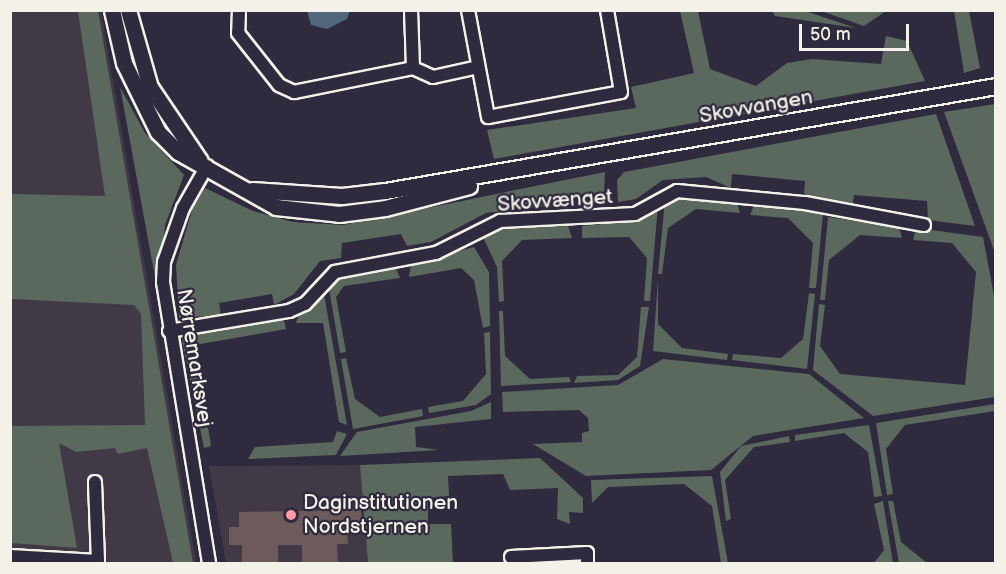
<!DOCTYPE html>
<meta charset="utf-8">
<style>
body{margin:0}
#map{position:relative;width:1006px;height:574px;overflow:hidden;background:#2f2a3d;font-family:"Balsamiq Sans",sans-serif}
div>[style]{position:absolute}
.built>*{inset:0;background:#413946}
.green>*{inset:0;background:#5b685e}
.water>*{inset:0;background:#51687c}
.building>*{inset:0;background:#6c5b5a}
.roads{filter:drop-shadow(2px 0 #f4f1e8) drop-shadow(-2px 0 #f4f1e8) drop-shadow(0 2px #f4f1e8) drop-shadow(0 -2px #f4f1e8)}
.minor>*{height:12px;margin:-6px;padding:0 6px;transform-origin:6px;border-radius:6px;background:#2f2a3d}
.tertiary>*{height:15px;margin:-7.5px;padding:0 7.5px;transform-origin:7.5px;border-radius:7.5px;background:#2f2a3d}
.dots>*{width:16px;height:16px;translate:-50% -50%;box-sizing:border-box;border:3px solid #2f2a3d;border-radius:50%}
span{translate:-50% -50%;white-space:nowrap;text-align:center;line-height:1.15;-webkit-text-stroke:4.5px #2f2a3d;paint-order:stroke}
.street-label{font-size:21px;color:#f4f1e8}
.poi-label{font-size:21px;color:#f4f1e8}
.left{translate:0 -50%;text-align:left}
.frame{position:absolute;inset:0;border:12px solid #f4f1e8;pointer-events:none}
.scale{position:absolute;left:799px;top:24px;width:110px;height:27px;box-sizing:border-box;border:3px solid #f4f1e8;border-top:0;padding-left:8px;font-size:18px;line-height:21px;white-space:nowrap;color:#f4f1e8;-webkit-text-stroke:4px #2f2a3d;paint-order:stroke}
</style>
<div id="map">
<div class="built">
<i style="clip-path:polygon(10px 11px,101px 11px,196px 563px,11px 563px)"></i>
<i style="clip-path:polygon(360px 465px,368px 563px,226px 563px,209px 466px)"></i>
</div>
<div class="green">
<i style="clip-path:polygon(78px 11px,98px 11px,193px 563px,173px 563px,147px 448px,118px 454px,115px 448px,76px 452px,59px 443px,77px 548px,11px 543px,11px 426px,145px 425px,141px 314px,134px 305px,11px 299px,11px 194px,105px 196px)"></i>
<i style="clip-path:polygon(680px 11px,698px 11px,710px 69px,756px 86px,787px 63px,812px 59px,881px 64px,886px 36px,907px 41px,925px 81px,494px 159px,487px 130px,636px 108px,631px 87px,694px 73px)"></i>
<i style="clip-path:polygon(772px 11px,805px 11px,856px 28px,775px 16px)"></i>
<i style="clip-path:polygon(821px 11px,886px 11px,864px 26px)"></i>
<i style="clip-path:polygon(954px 11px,969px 11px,980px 68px,964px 73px)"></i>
<i style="clip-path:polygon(120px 87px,145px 133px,184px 175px,165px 225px,159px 299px)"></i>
<i style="clip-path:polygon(995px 104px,996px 104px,995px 253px,944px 112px)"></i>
<i style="clip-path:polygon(936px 114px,975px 226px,928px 220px,927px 201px,854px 195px,852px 209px,804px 195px,805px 181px,732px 174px,731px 188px,706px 177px,663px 180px,636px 199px,618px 202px,617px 180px,624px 172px)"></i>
<i style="clip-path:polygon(605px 172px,604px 193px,547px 197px,547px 206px,486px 213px,431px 242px,407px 246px,401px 234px,342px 243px,341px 258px,320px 261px,294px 294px,274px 305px,272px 294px,219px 303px,221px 315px,179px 318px,176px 265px,192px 210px,205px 188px,253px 211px,293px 222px,343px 225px)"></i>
<i style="clip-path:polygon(683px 197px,737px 202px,740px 213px,696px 209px,668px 228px,662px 274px,658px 274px,665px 200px)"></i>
<i style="clip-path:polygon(755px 203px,823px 214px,816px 288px,809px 288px,813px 243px,788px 218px,750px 215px)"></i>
<i style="clip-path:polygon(658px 204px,650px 301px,644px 301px,647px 258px,629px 237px,582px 238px,582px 226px,633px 221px)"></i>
<i style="clip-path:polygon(828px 217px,899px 227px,902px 238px,860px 235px,829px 260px,825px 300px,820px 300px)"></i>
<i style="clip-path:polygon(568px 226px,572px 238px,522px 240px,502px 261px,504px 301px,499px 302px,497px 267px,482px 235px,497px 228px)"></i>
<i style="clip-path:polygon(916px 228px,983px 237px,995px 301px,995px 397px,873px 416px,813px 370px,819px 304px,825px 305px,820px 346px,840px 374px,965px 385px,976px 272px,952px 243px,913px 240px)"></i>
<i style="clip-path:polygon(474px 247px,489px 272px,490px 326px,483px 328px,474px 280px,461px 268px,409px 277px,411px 264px)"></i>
<i style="clip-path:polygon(395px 266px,400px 278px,344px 286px,336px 297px,346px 352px,340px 353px,328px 283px,333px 278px)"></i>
<i style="clip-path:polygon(658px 279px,658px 324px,682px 348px,728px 354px,727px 360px,653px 351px)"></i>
<i style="clip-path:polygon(321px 293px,324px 294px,347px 425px,339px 422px,323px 323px,296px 323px,300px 311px)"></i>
<i style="clip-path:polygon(809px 293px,815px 294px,807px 369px,732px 360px,733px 354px,781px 358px,803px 339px)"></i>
<i style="clip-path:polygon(641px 307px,649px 307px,640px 366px,618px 380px,574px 383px,577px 376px,618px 375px,637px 357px)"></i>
<i style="clip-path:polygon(499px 311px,503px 311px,505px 356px,530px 379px,569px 377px,571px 382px,501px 386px)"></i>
<i style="clip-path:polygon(283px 316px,286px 329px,195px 345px,211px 446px,204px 448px,182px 339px,188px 332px)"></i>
<i style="clip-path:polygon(490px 332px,491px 394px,476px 405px,429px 413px,428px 407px,463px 401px,486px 374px,484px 333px)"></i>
<i style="clip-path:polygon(346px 358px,355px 399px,380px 417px,422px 409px,423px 416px,353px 429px,341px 359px)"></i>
<i style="clip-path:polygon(663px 359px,809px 374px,864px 418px,753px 436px,711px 470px,586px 476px,533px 444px,582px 442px,582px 433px,589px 431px,588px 418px,579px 410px,503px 412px,502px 392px,618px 385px)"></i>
<i style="clip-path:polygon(491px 402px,491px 419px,415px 427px,416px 447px,439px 450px,340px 456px,357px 432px,471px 411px)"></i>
<i style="clip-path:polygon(995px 404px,995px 411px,905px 425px,886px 449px,893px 494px,887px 495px,876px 423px)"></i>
<i style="clip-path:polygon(869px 425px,882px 496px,874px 497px,868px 452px,844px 433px,795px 441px,795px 435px)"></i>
<i style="clip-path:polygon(337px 431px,347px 434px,336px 455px,248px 459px,255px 447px,333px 442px)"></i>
<i style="clip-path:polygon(789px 436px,790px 442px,754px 447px,725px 480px,731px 519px,726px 521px,720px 472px,741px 446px)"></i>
<i style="clip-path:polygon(540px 458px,583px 498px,583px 513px,569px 512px,570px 524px,557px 519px,558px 488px,510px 490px,503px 474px,448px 476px,449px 496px,428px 498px,428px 524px,451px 524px,453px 563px,368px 563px,360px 465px)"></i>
<i style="clip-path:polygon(712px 476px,728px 563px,721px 563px,712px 506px,684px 484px,608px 487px,592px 503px,591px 480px)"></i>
<i style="clip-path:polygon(883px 501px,893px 563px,874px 563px,884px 550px,874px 504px)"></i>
<i style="clip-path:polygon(888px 501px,893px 501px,901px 542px,927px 563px,899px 563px)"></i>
</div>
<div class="water">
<i style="clip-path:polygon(307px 11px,349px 10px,350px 11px,347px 19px,327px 29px,311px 25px)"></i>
</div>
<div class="building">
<i style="clip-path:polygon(361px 510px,361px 526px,347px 526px,348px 544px,337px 544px,338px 564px,302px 564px,302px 545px,278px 545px,278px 564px,242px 564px,242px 545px,229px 545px,229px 527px,239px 527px,239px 512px)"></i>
</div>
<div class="roads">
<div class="minor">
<i style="left:239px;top:10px;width:23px;rotate:92deg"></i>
<i style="left:238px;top:33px;width:66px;rotate:51.7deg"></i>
<i style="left:279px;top:85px;width:17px;rotate:25deg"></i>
<i style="left:294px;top:92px;width:121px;rotate:-11.4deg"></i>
<i style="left:413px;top:68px;width:22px;rotate:24deg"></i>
<i style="left:433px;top:77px;width:46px;rotate:-12.5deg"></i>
<i style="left:411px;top:10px;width:58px;rotate:88deg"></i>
<i style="left:468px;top:10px;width:109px;rotate:79.4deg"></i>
<i style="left:488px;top:117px;width:135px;rotate:-10.6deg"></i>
<i style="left:621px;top:92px;width:83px;rotate:-99.7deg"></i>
<i style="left:207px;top:166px;width:48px;rotate:119.7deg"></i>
<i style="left:183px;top:208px;width:57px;rotate:109.4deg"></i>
<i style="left:164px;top:262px;width:20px;rotate:93deg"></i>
<i style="left:163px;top:282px;width:286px;rotate:80.7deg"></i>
<i style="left:169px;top:331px;width:122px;rotate:-9.5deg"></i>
<i style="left:289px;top:311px;width:17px;rotate:-24deg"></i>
<i style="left:305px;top:304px;width:44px;rotate:-46.8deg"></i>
<i style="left:335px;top:272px;width:103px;rotate:-10.7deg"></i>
<i style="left:436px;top:253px;width:72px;rotate:-26.6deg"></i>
<i style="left:500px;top:221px;width:135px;rotate:-3deg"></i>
<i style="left:635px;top:214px;width:48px;rotate:-28.7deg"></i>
<i style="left:677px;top:191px;width:129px;rotate:5.4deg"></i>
<i style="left:805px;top:203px;width:121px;rotate:10.5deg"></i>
<i style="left:10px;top:556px;width:88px;rotate:3.3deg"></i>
<i style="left:98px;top:561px;width:79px;rotate:-92.2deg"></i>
<i style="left:511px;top:557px;width:76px;rotate:-3deg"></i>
<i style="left:587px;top:553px;width:11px;rotate:90deg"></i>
</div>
<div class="tertiary">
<i style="left:112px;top:10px;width:54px;rotate:77.2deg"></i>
<i style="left:124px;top:63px;width:77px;rotate:63.8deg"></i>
<i style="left:158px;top:132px;width:28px;rotate:45deg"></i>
<i style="left:178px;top:152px;width:112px;rotate:29.3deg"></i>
<i style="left:276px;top:207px;width:63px;rotate:6.3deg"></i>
<i style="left:339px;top:214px;width:46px;rotate:-7.4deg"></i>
<i style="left:385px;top:208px;width:87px;rotate:-14.7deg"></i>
<i style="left:128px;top:10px;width:80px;rotate:74.1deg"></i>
<i style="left:150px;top:87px;width:89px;rotate:56deg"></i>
<i style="left:252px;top:190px;width:90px;rotate:3.8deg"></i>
<i style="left:342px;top:196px;width:43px;rotate:-6.6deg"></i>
<i style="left:385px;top:191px;width:620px;rotate:-9.75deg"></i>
</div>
</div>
<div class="dots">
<i style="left:291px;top:515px;background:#ff9aa2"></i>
</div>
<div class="street-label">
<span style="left:756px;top:107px;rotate:-10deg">Skovvangen</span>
<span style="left:555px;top:201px;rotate:-4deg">Skovvænget</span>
<span style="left:194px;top:358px;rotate:81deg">Nørremarksvej</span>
</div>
<div class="poi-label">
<span class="left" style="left:303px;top:515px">Daginstitutionen<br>Nordstjernen</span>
</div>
<div class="frame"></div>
<div class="scale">50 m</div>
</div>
